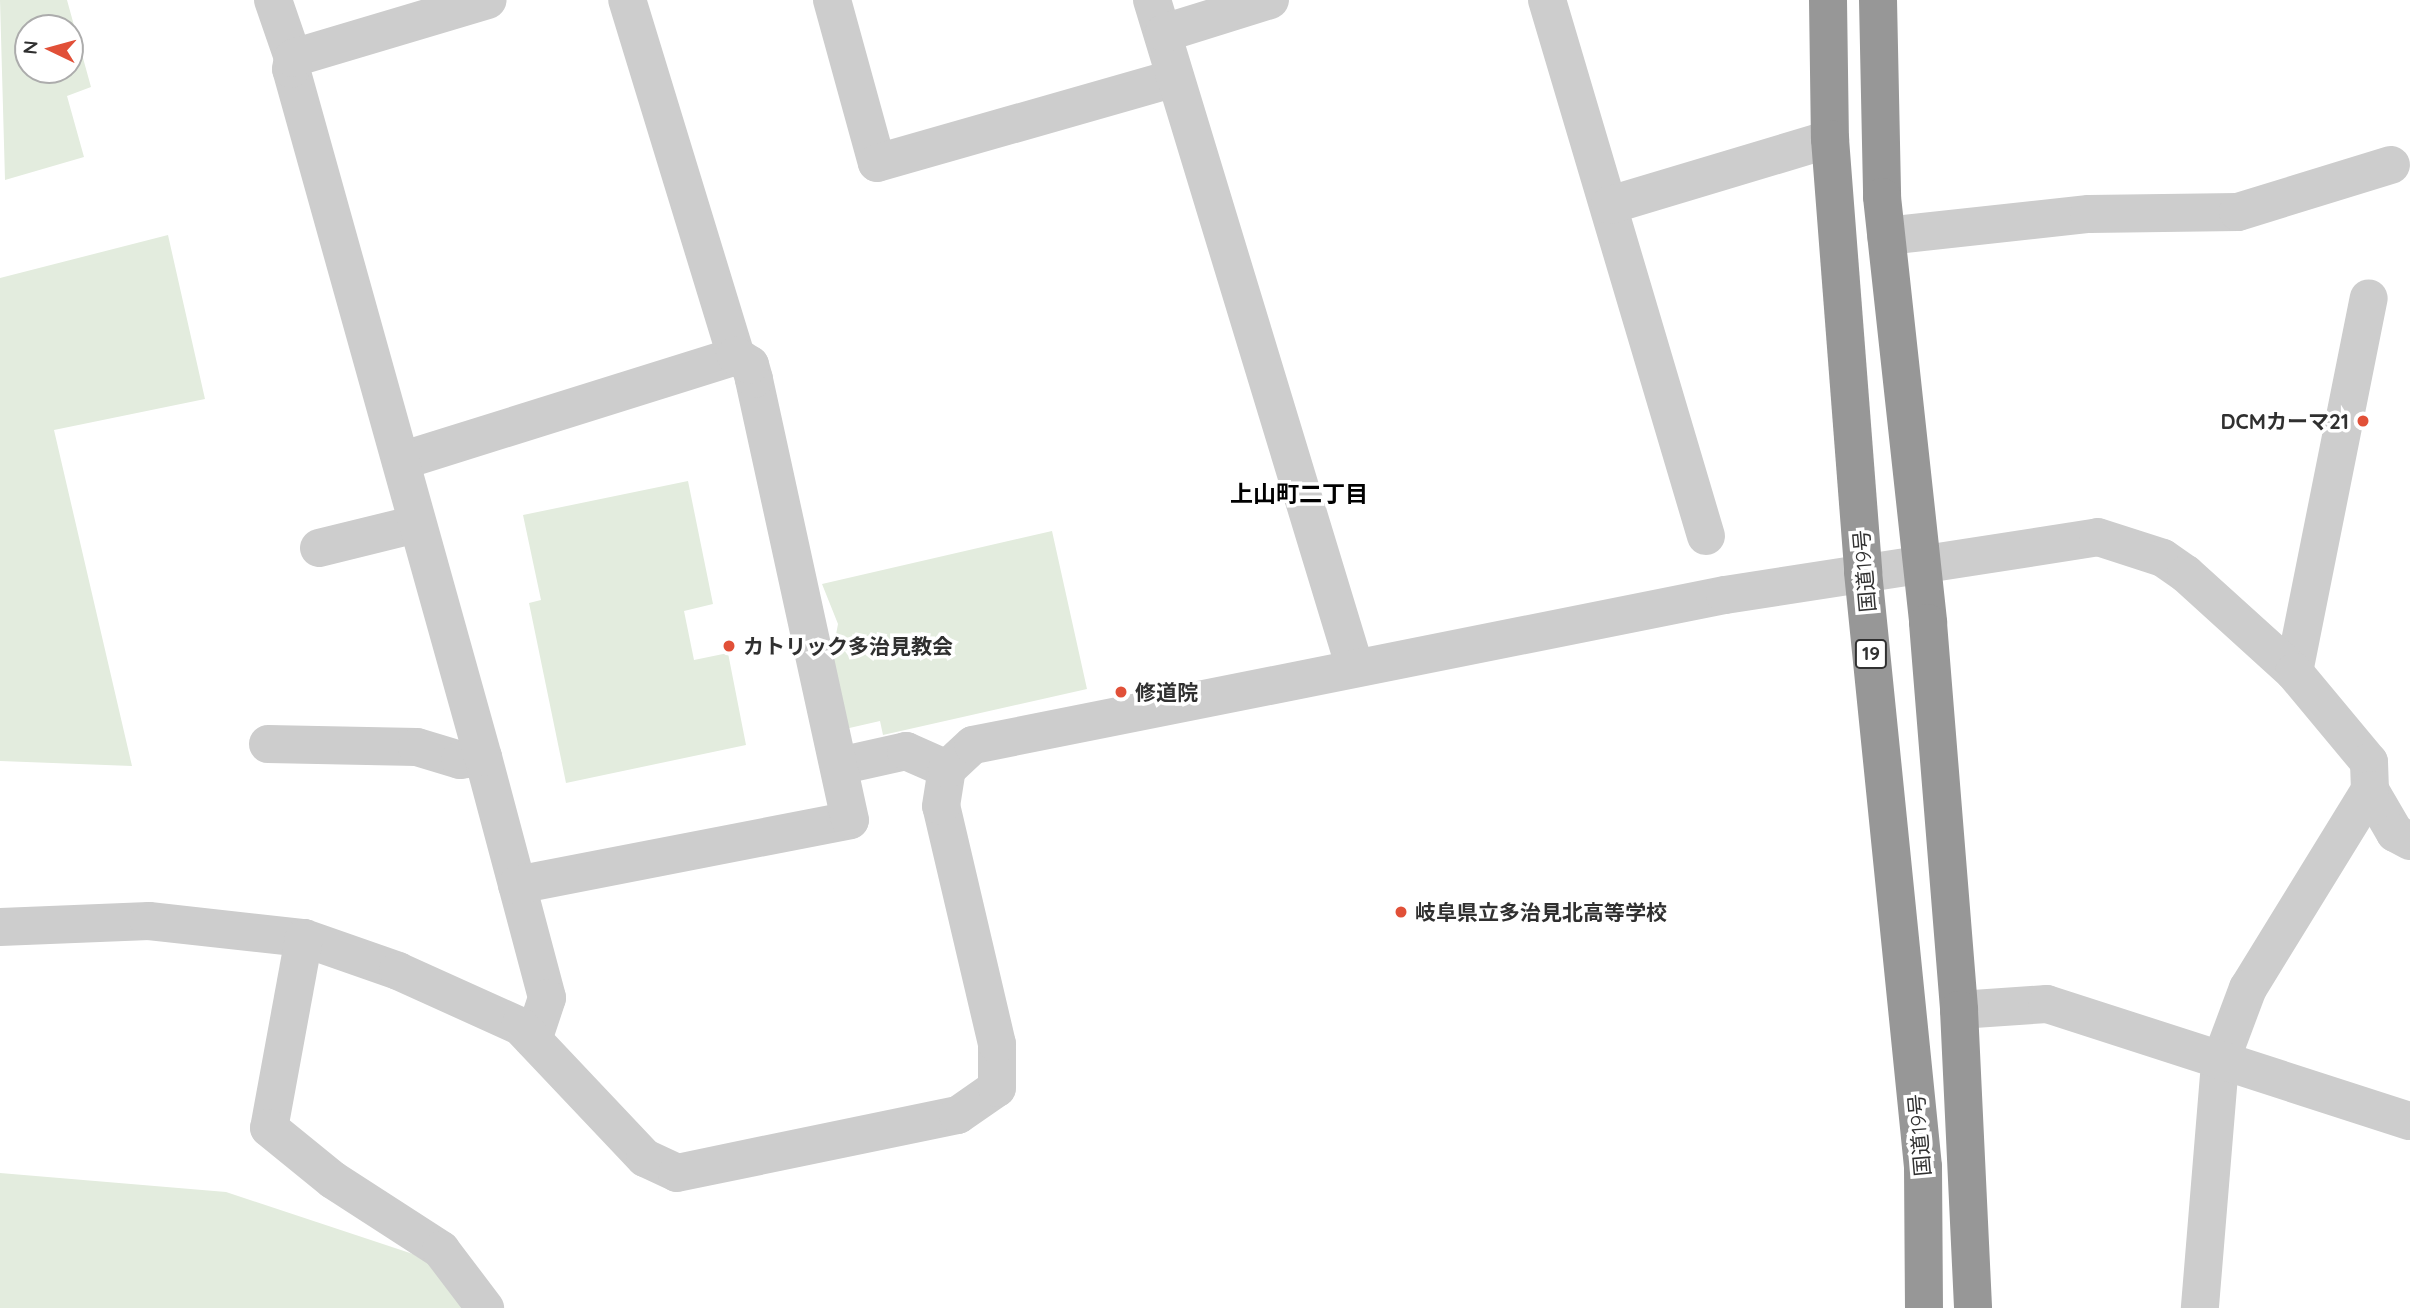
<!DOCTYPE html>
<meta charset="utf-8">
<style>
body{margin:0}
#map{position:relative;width:2410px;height:1308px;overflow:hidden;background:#fff;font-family:Quicksand,"Noto Sans JP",sans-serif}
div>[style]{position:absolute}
.green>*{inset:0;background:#e3ecde}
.minor>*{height:38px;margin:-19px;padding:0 19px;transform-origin:19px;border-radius:19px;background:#cdcdcd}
.highway>*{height:38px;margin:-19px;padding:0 19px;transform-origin:19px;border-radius:19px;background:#979797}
.dots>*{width:19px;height:19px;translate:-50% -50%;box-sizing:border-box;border:4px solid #fff;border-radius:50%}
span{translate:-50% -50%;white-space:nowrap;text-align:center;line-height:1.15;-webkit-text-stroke:7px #fff;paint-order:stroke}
.shield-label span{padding:2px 5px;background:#fff;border:2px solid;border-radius:5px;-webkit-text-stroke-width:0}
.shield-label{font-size:19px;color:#303030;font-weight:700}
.poi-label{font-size:21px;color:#303030;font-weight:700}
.right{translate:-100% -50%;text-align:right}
.left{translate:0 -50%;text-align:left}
.street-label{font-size:21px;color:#303030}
.neighbourhood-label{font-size:23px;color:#000;font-weight:700}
.north{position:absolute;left:14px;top:14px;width:70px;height:70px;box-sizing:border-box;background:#fff;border:2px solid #acacac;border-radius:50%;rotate:275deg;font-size:19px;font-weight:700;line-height:28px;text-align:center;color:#303030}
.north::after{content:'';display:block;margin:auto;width:24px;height:32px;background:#e15038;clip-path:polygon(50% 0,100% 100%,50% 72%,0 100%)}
</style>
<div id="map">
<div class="green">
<i style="clip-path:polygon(evenodd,0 0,67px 0,91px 87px,67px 96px,84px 157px,5px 180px,0 0,28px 28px,70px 28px,70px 70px,28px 70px,28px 28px)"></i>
<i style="clip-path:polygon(168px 235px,205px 399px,54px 430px,132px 766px,0 761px,0 278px)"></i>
<i style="clip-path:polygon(688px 481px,713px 604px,684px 611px,694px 660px,728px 653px,746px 745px,566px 783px,529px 603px,541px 600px,523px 515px)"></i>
<i style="clip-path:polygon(1052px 531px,1087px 689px,883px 735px,880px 721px,845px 729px,830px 666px,838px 624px,822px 584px)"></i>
<i style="clip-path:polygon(0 1173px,226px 1192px,413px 1254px,500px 1308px,0 1308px)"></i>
</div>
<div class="minor">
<i style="left:273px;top:0;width:61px;rotate:71deg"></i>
<i style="left:832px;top:0;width:169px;rotate:74.6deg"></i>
<i style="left:877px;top:163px;width:310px;rotate:-15.9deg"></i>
<i style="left:1152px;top:0;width:695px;rotate:73.1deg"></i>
<i style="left:1547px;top:0;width:559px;rotate:73.48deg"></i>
<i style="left:1164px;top:33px;width:111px;rotate:-17.3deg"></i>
<i style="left:1610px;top:205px;width:230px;rotate:-16.7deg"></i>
<i style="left:1886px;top:236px;width:204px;rotate:-6.2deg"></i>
<i style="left:2089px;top:214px;width:149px;rotate:-0.8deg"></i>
<i style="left:2238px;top:212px;width:160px;rotate:-17.1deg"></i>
<i style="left:401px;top:461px;width:351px;rotate:-17.4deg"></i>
<i style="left:736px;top:356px;width:372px;rotate:-107deg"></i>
<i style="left:319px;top:548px;width:101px;rotate:-13.8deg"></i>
<i style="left:2294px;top:672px;width:381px;rotate:-78.7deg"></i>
<i style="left:268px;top:744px;width:149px;rotate:1.2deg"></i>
<i style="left:417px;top:747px;width:45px;rotate:16.8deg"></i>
<i style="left:460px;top:760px;width:23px;rotate:-7deg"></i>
<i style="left:483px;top:757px;width:249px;rotate:75.1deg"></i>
<i style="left:547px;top:998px;width:44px;rotate:108.4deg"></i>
<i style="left:483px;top:757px;width:714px;rotate:-105.59deg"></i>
<i style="left:291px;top:69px;width:11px;rotate:-80deg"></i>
<i style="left:293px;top:58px;width:203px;rotate:-16.6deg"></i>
<i style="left:839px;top:766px;width:69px;rotate:-12.6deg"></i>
<i style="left:906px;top:751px;width:45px;rotate:23.7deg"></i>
<i style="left:2370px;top:790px;width:50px;rotate:59.8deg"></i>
<i style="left:2395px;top:833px;width:17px;rotate:28deg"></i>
<i style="left:517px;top:885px;width:339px;rotate:-11deg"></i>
<i style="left:850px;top:820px;width:451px;rotate:-102.3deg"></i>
<i style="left:754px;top:379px;width:15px;rotate:-106deg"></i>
<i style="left:750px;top:365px;width:17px;rotate:-147deg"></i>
<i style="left:0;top:927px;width:149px;rotate:-2.3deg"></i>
<i style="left:149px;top:921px;width:156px;rotate:6.3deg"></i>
<i style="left:304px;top:938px;width:100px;rotate:19.3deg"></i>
<i style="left:398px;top:971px;width:134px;rotate:24.3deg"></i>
<i style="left:520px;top:1026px;width:182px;rotate:46.6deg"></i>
<i style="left:645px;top:1158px;width:35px;rotate:25deg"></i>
<i style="left:677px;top:1173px;width:287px;rotate:-11.7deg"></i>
<i style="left:958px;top:1115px;width:47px;rotate:-34.7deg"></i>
<i style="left:997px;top:1088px;width:44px;rotate:-90deg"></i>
<i style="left:997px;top:1044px;width:244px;rotate:-103.2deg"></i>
<i style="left:941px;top:806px;width:37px;rotate:-81deg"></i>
<i style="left:947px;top:769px;width:35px;rotate:-43deg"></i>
<i style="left:973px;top:745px;width:767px;rotate:-11.28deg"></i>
<i style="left:1725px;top:595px;width:377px;rotate:-8.8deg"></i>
<i style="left:2098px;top:537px;width:68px;rotate:17.9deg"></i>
<i style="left:2163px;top:558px;width:28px;rotate:35deg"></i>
<i style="left:2186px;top:574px;width:146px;rotate:42.2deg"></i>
<i style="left:2294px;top:672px;width:117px;rotate:50.2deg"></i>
<i style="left:2369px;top:762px;width:28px;rotate:88deg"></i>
<i style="left:2370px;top:790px;width:233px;rotate:121.6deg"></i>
<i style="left:2248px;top:988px;width:80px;rotate:110.5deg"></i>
<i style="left:2220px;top:1063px;width:246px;rotate:94.7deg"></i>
<i style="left:304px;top:938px;width:193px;rotate:100.4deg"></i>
<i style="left:269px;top:1128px;width:82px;rotate:39.1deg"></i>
<i style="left:333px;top:1180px;width:129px;rotate:32.9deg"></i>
<i style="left:441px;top:1250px;width:73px;rotate:52.8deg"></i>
<i style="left:1959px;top:1010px;width:88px;rotate:-3.9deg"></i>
<i style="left:2047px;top:1004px;width:381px;rotate:17.9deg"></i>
</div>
<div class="highway">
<i style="left:1828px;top:0;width:139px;rotate:89.2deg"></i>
<i style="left:1830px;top:139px;width:434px;rotate:85.6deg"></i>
<i style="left:1863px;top:572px;width:598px;rotate:84.24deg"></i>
<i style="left:1923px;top:1167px;width:141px;rotate:89.6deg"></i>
<i style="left:1878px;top:0;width:197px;rotate:88.8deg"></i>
<i style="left:1882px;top:197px;width:428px;rotate:83.8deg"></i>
<i style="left:1928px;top:623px;width:388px;rotate:85.4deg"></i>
<i style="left:1959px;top:1010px;width:298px;rotate:87.3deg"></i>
</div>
<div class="dots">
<i style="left:2363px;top:421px;background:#e15038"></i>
<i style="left:729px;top:646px;background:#e15038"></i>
<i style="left:1121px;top:692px;background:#e15038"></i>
<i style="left:1401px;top:912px;background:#e15038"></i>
</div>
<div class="shield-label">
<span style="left:1871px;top:654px">19</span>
</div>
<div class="poi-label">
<span class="right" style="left:2349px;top:421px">DCMカーマ21</span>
<span class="left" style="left:743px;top:646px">カトリック多治見教会</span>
<span class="left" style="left:1135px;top:692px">修道院</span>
<span class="left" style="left:1415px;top:912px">岐阜県立多治見北高等学校</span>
</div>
<div class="street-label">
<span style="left:1864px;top:571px;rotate:-95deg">国道19号</span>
<span style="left:1919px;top:1135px;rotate:-95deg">国道19号</span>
</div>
<div class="neighbourhood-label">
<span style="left:1299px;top:494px">上山町二丁目</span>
</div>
<div class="north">N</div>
</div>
